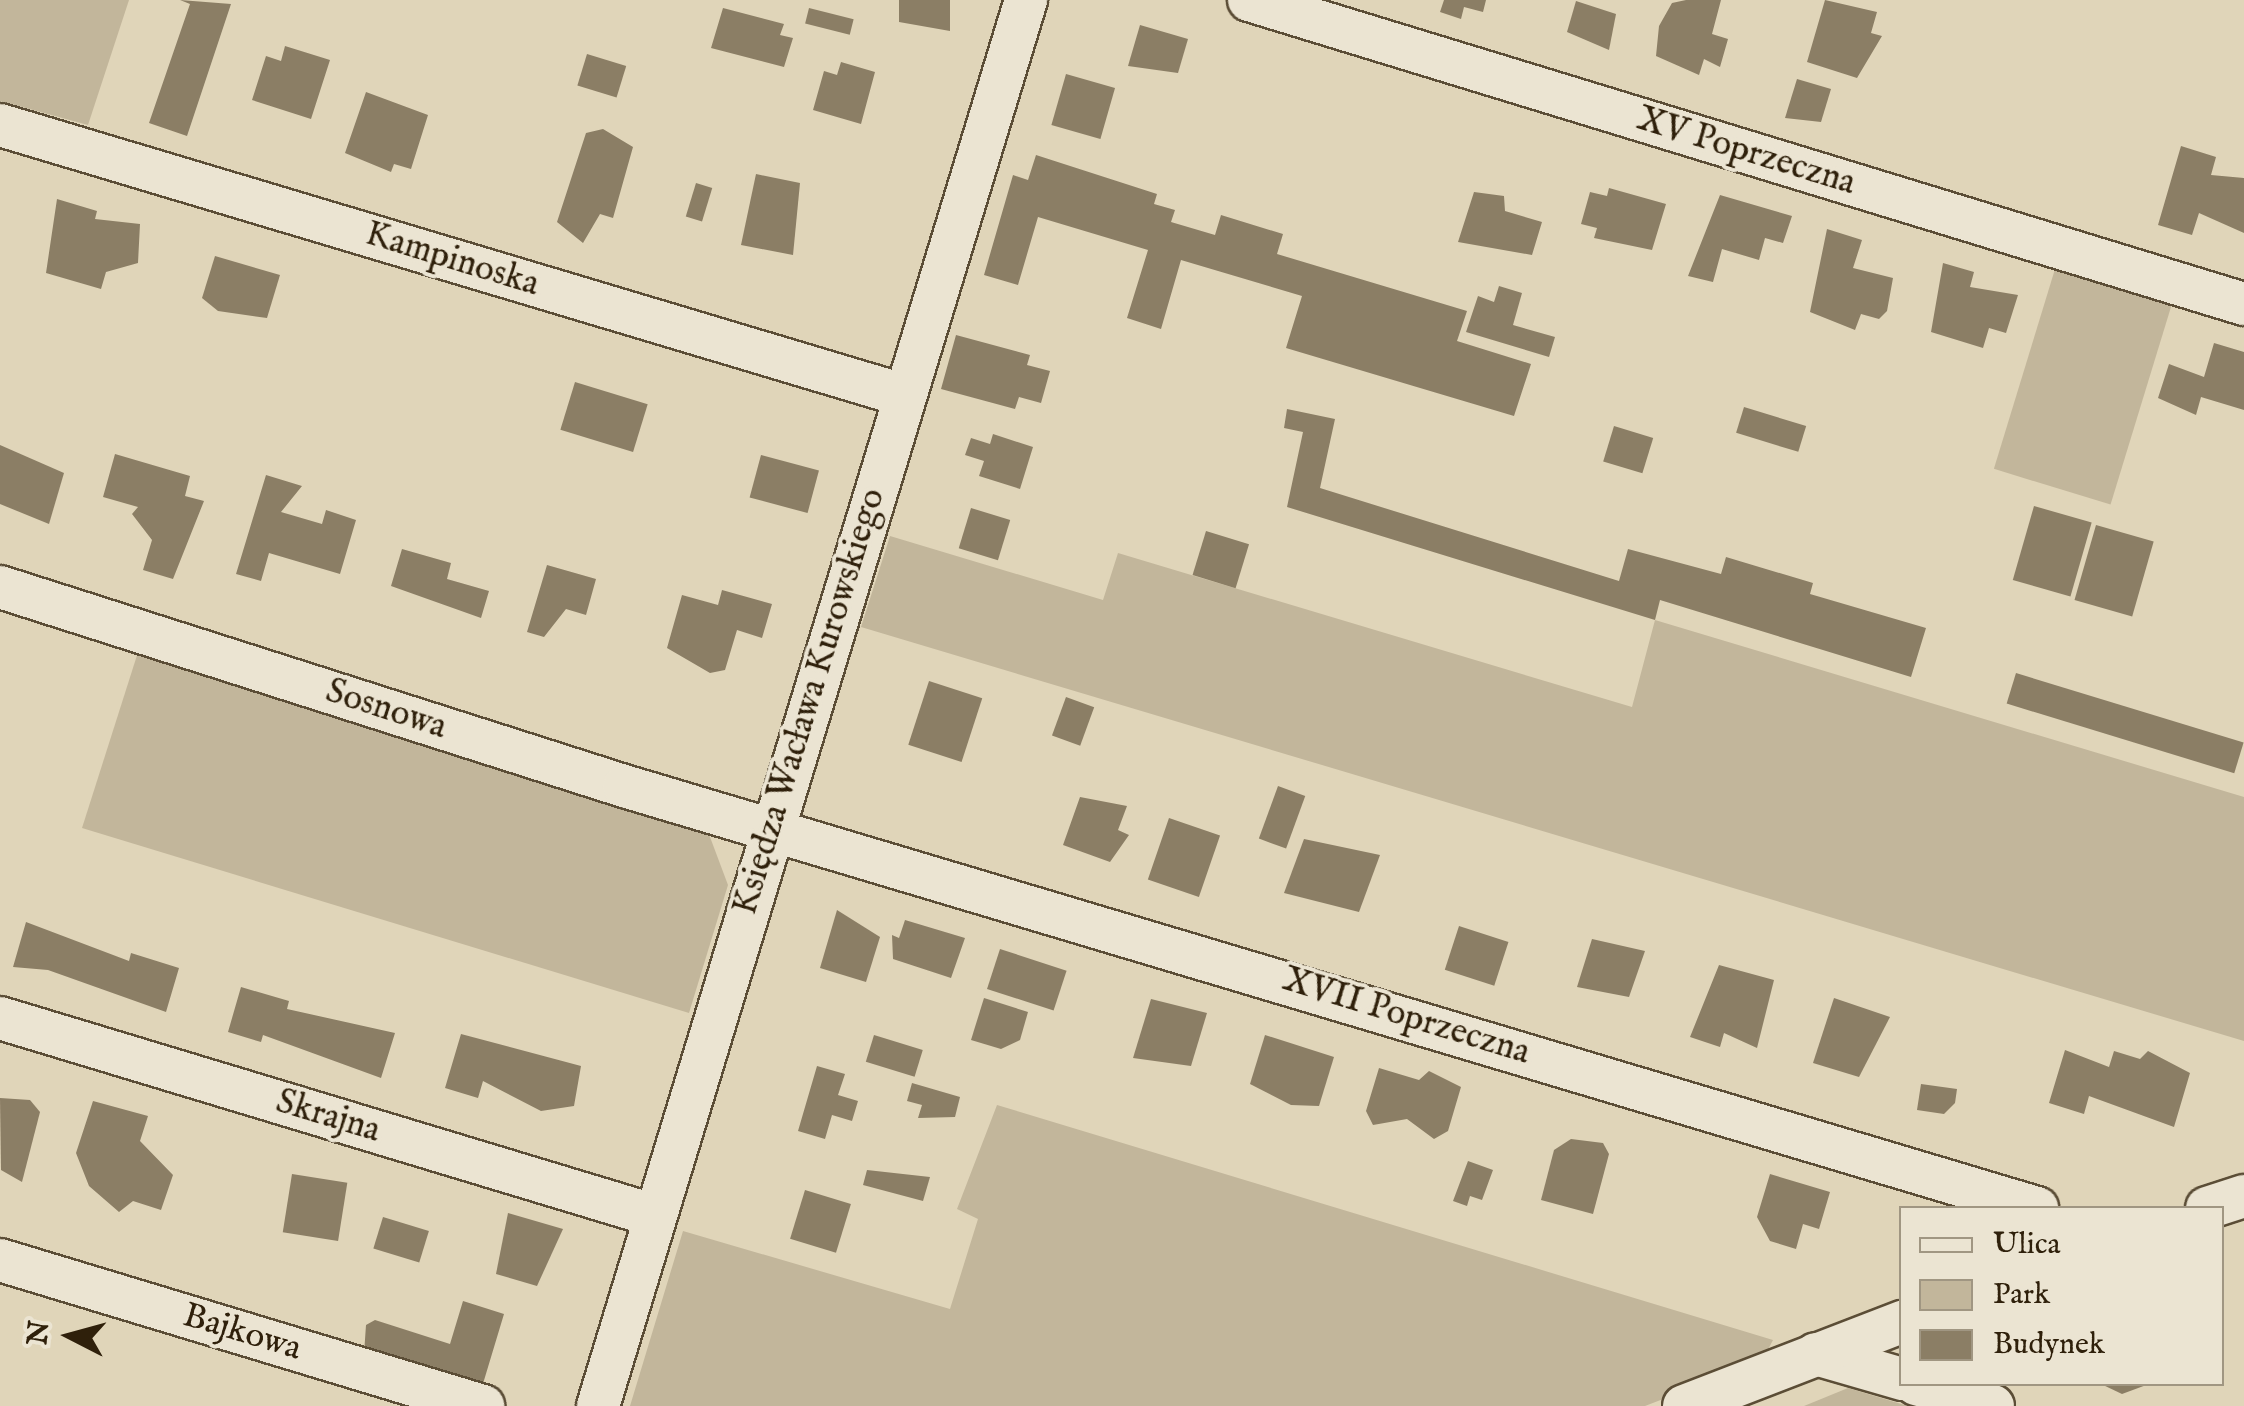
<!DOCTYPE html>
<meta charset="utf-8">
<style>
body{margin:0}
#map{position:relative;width:2244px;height:1406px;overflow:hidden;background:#e0d5b9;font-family:"IM FELL English",serif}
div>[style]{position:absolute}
.green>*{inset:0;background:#c2b69b;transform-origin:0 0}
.building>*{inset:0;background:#8b7e65;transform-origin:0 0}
.roads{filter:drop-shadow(2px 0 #5b4d36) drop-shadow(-2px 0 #5b4d36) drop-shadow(0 2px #5b4d36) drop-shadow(0 -2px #5b4d36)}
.minor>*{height:42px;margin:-21px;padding:0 21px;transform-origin:21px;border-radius:21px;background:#ebe4d2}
span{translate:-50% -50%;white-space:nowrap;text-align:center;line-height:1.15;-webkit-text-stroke:8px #ebe4d2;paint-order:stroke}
.street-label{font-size:35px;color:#2f200b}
.legend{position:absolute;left:1899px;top:1206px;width:325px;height:180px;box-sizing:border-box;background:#ebe4d2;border:2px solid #a09682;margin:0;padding:12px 18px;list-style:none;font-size:30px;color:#2f200b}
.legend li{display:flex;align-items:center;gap:20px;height:50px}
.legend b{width:50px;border:2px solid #a09682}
.north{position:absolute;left:20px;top:1286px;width:100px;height:100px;-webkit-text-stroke:8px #ebe4d2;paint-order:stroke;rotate:276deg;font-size:28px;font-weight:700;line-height:40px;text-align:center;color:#2f200b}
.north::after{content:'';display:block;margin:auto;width:35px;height:45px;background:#2f200b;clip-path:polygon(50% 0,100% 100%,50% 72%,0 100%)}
</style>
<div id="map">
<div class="green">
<i style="clip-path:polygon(0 0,129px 0,88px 125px,0 101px)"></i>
<i style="left:2055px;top:269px;width:122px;height:209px;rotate:17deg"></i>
<i style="clip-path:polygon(890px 536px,1103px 600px,1118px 553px,1632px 707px,1655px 620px,2244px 797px,2244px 1041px,861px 627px)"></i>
<i style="clip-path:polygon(139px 649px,707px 829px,728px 885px,689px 1013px,82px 828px)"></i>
<i style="clip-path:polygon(997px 1105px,1773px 1340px,1762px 1361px,1645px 1406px,630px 1406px,683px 1231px,950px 1309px,978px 1219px,957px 1209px)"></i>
<i style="clip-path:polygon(1848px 1388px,1908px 1406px,1804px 1406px)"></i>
</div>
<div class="building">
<i style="clip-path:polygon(180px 0,231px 4px,187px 136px,149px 123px,190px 4px)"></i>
<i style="clip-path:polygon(899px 0,950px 0,950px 31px,899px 22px)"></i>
<i style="clip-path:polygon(1444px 0,1486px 0,1483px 12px,1464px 7px,1461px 19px,1440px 12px)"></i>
<i style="clip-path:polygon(1686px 0,1721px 0,1712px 34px,1728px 39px,1720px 67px,1704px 59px,1699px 75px,1656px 56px,1659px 26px,1672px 3px)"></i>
<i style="clip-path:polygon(1825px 0,1877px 12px,1871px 33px,1882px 36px,1857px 78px,1807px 62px)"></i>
<i style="clip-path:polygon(1576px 1px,1616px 14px,1609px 50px,1567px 32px)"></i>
<i style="clip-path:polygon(723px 8px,784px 24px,780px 35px,793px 38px,784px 67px,711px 48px)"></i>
<i style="left:809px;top:8px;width:46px;height:16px;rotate:14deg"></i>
<i style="clip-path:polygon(1140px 25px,1188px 39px,1178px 73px,1128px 66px)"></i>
<i style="clip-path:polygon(285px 46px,330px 60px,311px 119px,252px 100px,266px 56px,281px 61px)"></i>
<i style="left:587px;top:54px;width:41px;height:33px;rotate:17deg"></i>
<i style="clip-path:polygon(841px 62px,875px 72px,861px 124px,813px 110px,824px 71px,837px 75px)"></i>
<i style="left:1066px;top:74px;width:51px;height:53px;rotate:16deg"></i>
<i style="clip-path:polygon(1797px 79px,1831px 89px,1821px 122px,1785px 118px)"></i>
<i style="clip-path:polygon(366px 92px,428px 115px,411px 169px,394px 164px,391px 172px,345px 153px)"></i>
<i style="clip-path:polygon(603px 129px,633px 147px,613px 218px,600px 214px,583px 243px,557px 222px,586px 133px)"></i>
<i style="clip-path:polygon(2181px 146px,2216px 157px,2211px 175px,2244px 178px,2244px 233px,2199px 213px,2192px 235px,2158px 225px)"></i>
<i style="clip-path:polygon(1036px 155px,1157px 194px,1154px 204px,1175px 210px,1171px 222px,1215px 235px,1221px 215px,1283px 234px,1277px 254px,1467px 311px,1457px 341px,1531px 364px,1514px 416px,1286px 348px,1302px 296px,1181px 260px,1161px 329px,1127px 318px,1148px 250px,1038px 217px,1018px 285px,984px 275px,1013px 175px,1028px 180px)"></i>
<i style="clip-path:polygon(756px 174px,800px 183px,793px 255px,741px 245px)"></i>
<i style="left:696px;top:183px;width:17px;height:35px;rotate:17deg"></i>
<i style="clip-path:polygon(1609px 188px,1666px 204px,1652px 250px,1594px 238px,1597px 228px,1581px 224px,1590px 192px,1607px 196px)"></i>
<i style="clip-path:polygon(1474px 192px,1504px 196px,1505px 211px,1542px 222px,1532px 255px,1458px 242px)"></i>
<i style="clip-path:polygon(1720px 195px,1792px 216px,1783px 243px,1765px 238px,1759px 260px,1722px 249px,1713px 282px,1688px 276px)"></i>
<i style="clip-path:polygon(57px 199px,97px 211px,95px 219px,140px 224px,138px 263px,106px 272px,101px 289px,46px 273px)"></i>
<i style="clip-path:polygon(1827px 229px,1862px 240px,1853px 268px,1893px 278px,1887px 311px,1879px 319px,1861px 314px,1855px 330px,1810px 312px)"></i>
<i style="clip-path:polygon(215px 256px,280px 275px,267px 318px,218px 311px,202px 298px)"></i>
<i style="clip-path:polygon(1943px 263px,1974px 272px,1970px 287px,2018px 295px,2006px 333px,1989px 328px,1983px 348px,1931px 332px)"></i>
<i style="clip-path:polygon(1499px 286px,1522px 293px,1513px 325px,1555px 337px,1549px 357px,1466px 332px,1478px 296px,1494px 302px)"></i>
<i style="clip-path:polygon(956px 335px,1030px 355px,1027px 365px,1050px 371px,1041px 403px,1019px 397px,1015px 409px,941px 389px)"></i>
<i style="clip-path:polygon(2214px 343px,2244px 352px,2244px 410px,2201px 397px,2196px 415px,2158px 398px,2169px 364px,2204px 377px)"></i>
<i style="left:575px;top:382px;width:76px;height:50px;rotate:17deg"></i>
<i style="left:1744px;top:407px;width:65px;height:27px;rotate:17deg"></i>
<i style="clip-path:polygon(1287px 409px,1335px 419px,1320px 488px,1619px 581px,1628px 549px,1721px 574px,1726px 557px,1813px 583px,1810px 594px,1926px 628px,1911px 677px,1660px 600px,1655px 620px,1287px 507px,1303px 432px,1284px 428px)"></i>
<i style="left:1614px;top:426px;width:41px;height:37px;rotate:17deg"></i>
<i style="clip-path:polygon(993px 434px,1033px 447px,1020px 489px,979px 476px,984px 461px,965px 455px,971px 438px,990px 444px)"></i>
<i style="clip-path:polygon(0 445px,64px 473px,49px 524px,0 504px)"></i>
<i style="clip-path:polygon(115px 454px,190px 476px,185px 496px,204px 501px,173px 579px,143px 570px,152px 540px,132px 514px,138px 507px,103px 497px)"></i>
<i style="left:761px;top:455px;width:60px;height:44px;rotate:15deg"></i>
<i style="clip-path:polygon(266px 475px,302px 486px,281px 512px,322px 524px,326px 510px,356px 520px,340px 574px,269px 553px,261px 581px,236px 574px)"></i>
<i style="left:2034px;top:506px;width:60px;height:77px;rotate:16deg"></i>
<i style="left:971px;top:508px;width:41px;height:42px;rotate:17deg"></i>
<i style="left:2096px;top:525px;width:60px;height:78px;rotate:16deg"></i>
<i style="left:1206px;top:531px;width:45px;height:46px;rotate:17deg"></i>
<i style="clip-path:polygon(402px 549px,451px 563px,447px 579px,489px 591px,481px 618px,391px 586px)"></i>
<i style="clip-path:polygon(547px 565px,596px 579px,586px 615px,566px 609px,544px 637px,527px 632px)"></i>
<i style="clip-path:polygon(722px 590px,772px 604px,762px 638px,737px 630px,725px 670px,710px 673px,667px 648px,682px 595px,718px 605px)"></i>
<i style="left:2016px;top:673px;width:238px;height:32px;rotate:17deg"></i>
<i style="left:929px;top:681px;width:56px;height:67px;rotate:18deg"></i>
<i style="left:1066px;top:697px;width:30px;height:41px;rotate:20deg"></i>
<i style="left:1278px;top:786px;width:29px;height:56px;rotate:20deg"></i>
<i style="clip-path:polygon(1080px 797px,1127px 806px,1118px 830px,1129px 835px,1110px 862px,1063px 845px)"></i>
<i style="left:1169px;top:818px;width:54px;height:65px;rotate:19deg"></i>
<i style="clip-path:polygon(1304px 839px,1380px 855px,1359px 912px,1284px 893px)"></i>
<i style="clip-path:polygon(837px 910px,880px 937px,866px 982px,820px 968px)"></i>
<i style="clip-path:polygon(905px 920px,965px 938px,951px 978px,893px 959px,892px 935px,899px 938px)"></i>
<i style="clip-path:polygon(26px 922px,129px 961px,131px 953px,179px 968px,166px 1012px,48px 970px,13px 967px)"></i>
<i style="left:1459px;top:926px;width:52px;height:46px;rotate:18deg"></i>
<i style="clip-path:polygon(1592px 939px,1645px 951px,1629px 997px,1577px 987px)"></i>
<i style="left:1000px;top:949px;width:70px;height:42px;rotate:18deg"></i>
<i style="clip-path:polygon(1719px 965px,1774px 980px,1757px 1048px,1724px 1033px,1720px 1047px,1690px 1037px)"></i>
<i style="clip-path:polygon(241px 987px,289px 1001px,287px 1009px,395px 1033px,381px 1078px,263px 1035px,261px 1042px,228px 1032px)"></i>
<i style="clip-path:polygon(984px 998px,1028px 1012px,1020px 1040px,1001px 1049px,971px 1040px)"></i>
<i style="clip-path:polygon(1834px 998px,1890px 1017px,1859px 1077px,1813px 1063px)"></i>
<i style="clip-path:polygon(1151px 999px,1207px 1013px,1191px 1066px,1133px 1058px)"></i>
<i style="clip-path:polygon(461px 1034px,581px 1066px,574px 1106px,541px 1111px,483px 1081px,478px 1098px,445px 1088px)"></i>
<i style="left:874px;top:1035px;width:51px;height:28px;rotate:17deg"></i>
<i style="clip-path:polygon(1265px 1035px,1334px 1057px,1319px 1106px,1291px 1105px,1250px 1084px)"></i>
<i style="clip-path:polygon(2065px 1050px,2109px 1067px,2114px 1051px,2140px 1059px,2148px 1051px,2190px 1073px,2174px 1127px,2089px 1096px,2084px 1114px,2049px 1103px)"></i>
<i style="clip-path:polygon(817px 1066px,845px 1074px,838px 1095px,858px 1101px,852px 1121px,832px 1115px,825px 1139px,798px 1131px)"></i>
<i style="clip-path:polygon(1379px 1068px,1419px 1080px,1429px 1071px,1461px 1087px,1448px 1131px,1434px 1139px,1407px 1119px,1373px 1125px,1366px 1111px)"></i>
<i style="clip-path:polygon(912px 1083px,960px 1097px,955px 1117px,918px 1118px,922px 1105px,907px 1101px)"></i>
<i style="clip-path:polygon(1921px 1084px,1957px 1089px,1955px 1103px,1944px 1114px,1917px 1110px)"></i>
<i style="clip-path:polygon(0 1098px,30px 1100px,40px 1112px,22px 1182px,1px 1170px)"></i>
<i style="clip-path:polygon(93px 1101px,148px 1116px,140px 1141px,173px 1175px,161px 1210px,133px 1201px,119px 1212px,89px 1186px,76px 1153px)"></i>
<i style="clip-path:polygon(1571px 1139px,1603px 1143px,1609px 1154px,1593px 1214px,1541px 1200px,1554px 1150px)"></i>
<i style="clip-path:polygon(1468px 1161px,1493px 1170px,1482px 1200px,1470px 1196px,1467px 1206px,1453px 1201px)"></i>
<i style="clip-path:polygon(867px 1170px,930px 1177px,923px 1201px,863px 1185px)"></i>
<i style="left:292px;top:1174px;width:56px;height:59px;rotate:9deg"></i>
<i style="clip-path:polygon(1770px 1174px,1830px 1192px,1819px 1229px,1803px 1224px,1796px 1249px,1770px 1241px,1757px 1217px)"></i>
<i style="left:805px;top:1190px;width:48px;height:51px;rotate:17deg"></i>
<i style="clip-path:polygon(508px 1213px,563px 1229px,537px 1286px,496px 1274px)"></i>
<i style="left:383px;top:1217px;width:48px;height:33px;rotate:17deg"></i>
<i style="clip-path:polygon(463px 1301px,504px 1314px,482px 1387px,364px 1354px,366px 1325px,375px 1320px,450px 1344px)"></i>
<i style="clip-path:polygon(2101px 1384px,2149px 1384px,2122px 1394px)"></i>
</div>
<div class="roads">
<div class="minor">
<i style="left:1249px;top:0;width:1040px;rotate:16.99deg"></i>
<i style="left:0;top:125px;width:943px;rotate:16.65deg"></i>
<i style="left:0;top:587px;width:655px;rotate:17.69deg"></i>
<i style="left:624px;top:786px;width:1475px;rotate:16.63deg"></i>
<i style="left:0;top:1018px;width:685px;rotate:16.8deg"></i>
<i style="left:2207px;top:1208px;width:39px;rotate:-18deg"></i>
<i style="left:0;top:1260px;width:505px;rotate:16.82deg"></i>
<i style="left:1816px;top:1354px;width:90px;rotate:16.2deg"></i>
<i style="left:1916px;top:1384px;width:80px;rotate:15.9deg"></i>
<i style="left:598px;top:1406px;width:1470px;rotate:-73.07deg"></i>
<i style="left:1684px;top:1406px;width:234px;rotate:-21.1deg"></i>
</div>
</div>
<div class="street-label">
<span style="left:1746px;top:152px;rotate:17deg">XV Poprzeczna</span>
<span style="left:452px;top:260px;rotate:17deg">Kampinoska</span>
<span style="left:810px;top:702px;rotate:-73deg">Księdza Wacława Kurowskiego</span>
<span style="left:386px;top:710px;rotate:18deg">Sosnowa</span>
<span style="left:1406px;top:1017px;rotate:17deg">XVII Poprzeczna</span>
<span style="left:328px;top:1117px;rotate:17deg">Skrajna</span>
<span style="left:242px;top:1333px;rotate:17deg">Bajkowa</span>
</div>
<ul class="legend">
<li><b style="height:12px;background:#ebe4d2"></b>Ulica</li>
<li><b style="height:28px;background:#c2b69b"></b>Park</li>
<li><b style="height:28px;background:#8b7e65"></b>Budynek</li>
</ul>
<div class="north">N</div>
</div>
